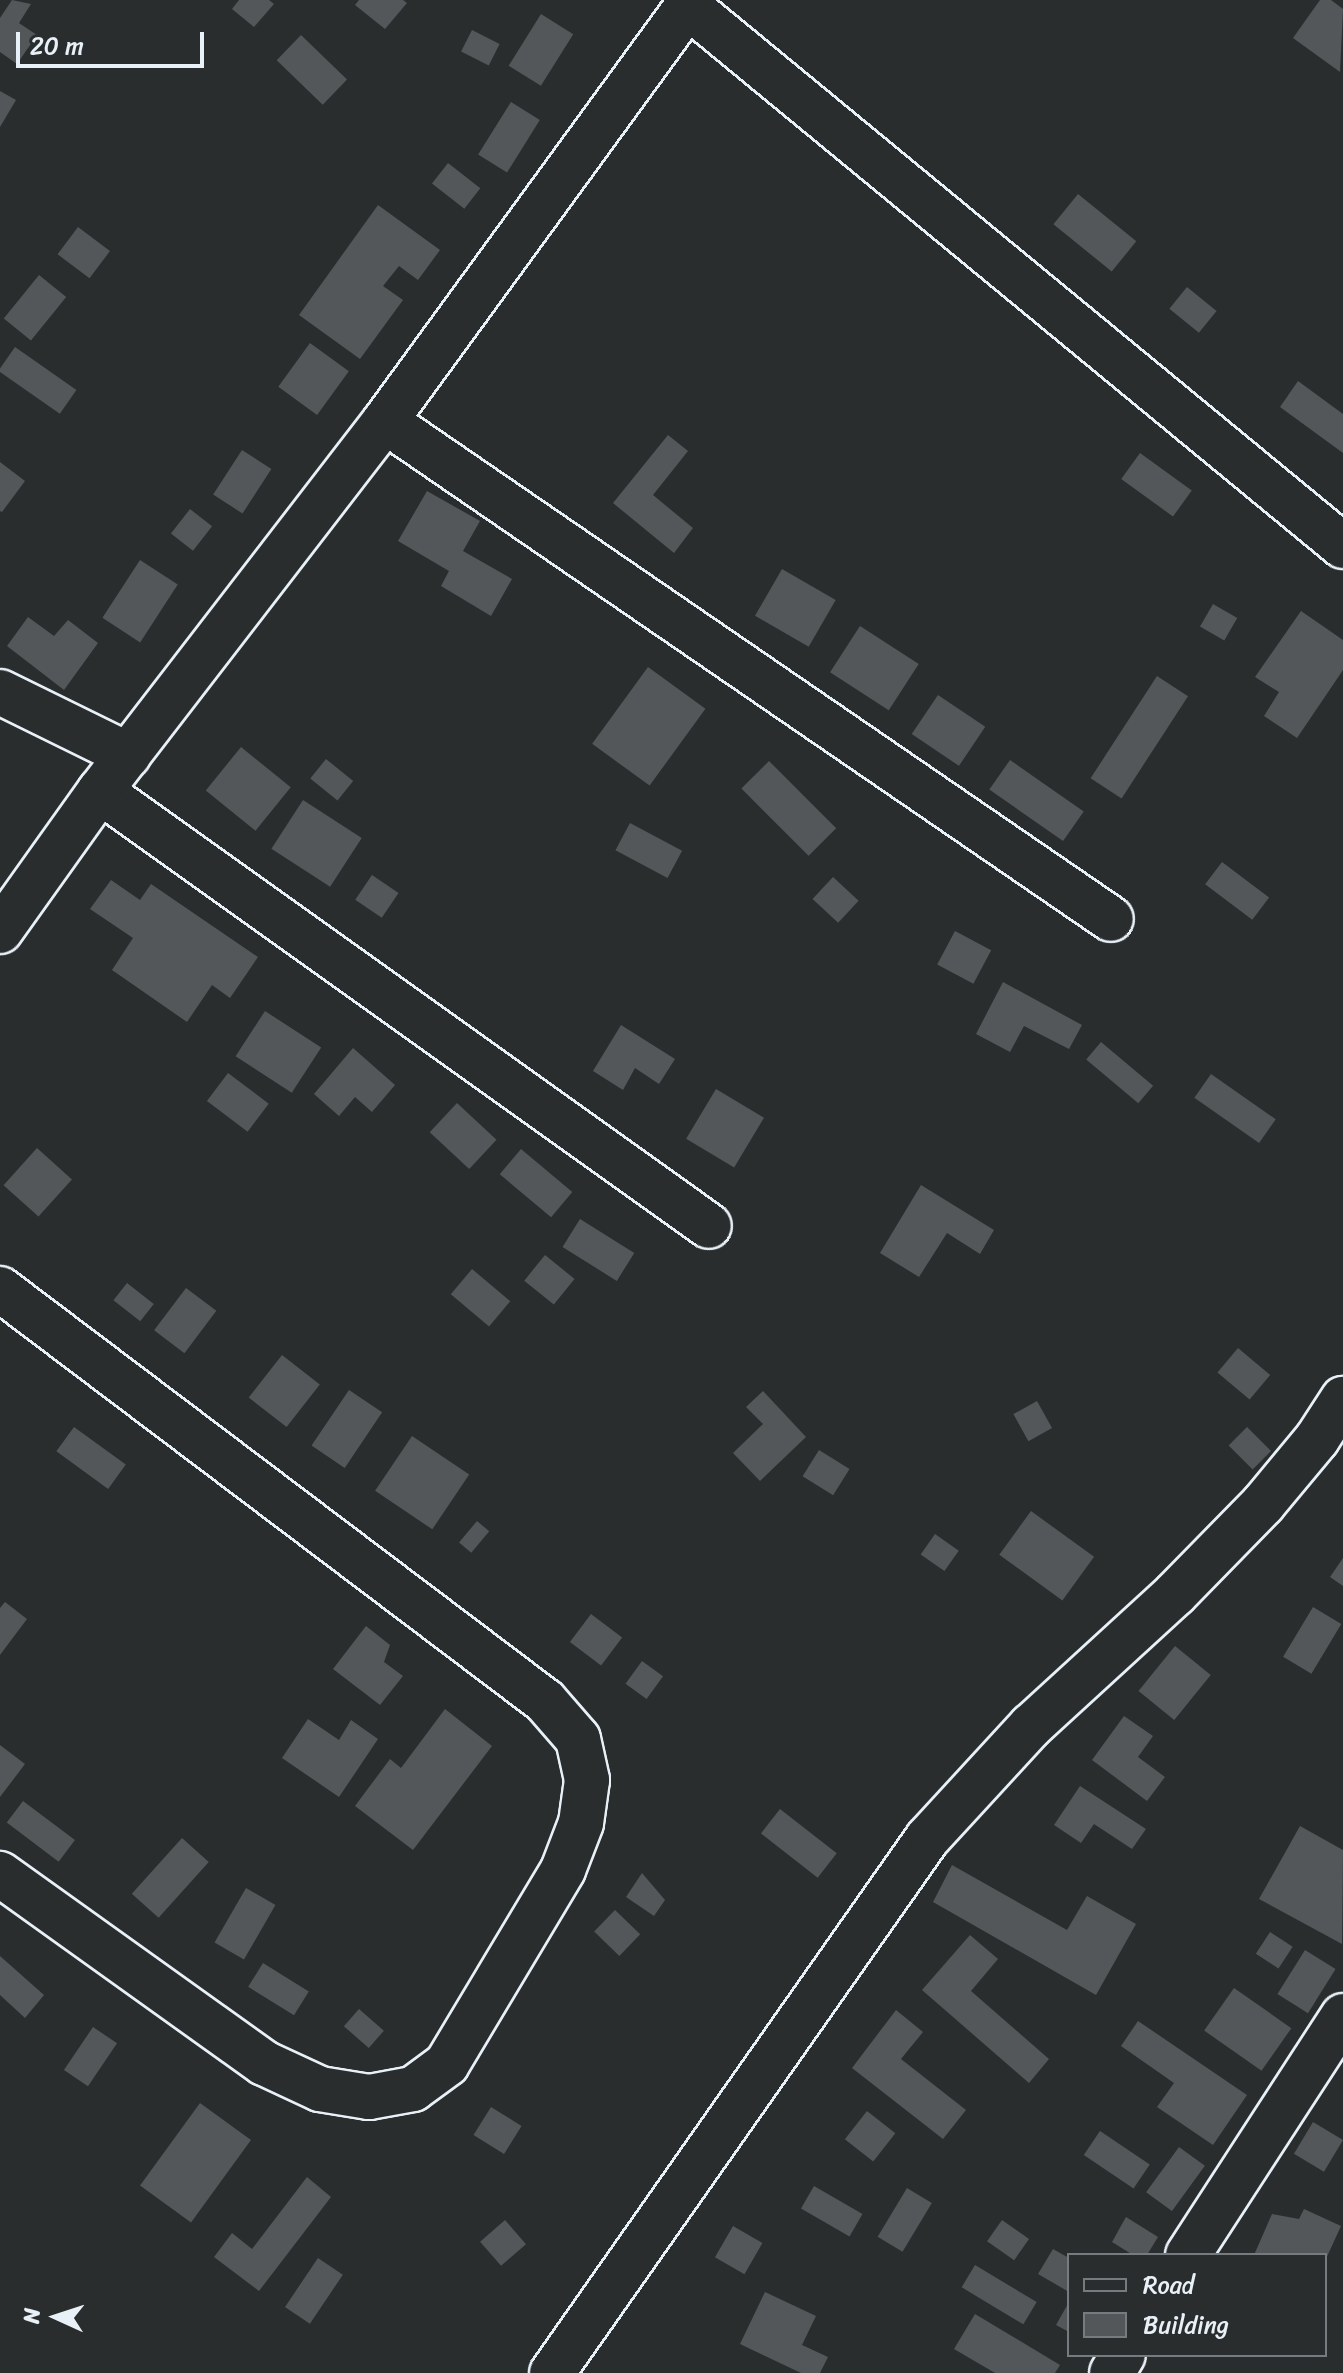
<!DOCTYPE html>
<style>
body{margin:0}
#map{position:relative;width:1343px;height:2373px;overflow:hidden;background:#2a2d2e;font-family:Sriracha,sans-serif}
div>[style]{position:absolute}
.building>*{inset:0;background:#535759;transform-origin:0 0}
.roads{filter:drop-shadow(2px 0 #e8f1f8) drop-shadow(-2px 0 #e8f1f8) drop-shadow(0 2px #e8f1f8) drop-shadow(0 -2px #e8f1f8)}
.minor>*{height:44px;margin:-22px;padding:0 22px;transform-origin:22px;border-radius:22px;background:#2a2d2e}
span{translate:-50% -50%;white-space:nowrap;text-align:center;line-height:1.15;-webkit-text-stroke:7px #2a2d2e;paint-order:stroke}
.legend{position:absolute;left:1067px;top:2253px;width:260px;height:104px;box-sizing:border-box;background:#2a2d2e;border:2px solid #767b7f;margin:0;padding:10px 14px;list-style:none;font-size:24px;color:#e8f1f8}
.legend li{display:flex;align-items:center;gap:16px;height:40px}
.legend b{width:40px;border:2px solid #767b7f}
.north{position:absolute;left:16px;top:2277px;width:80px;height:80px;-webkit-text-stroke:6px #2a2d2e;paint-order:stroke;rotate:273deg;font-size:22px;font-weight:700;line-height:32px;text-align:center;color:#e8f1f8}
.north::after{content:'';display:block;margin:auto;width:28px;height:36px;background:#e8f1f8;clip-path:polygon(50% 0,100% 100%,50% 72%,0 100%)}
.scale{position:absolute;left:16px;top:32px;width:188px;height:36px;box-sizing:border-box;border:4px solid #e8f1f8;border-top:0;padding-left:10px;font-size:24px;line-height:28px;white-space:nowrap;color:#e8f1f8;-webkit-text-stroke:6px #2a2d2e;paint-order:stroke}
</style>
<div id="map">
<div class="building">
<i style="clip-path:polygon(12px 0,31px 4px,19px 23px,37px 35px,17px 64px,0 52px,0 18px)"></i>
<i style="clip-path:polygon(239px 0,269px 0,274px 4px,254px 27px,232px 9px)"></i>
<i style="clip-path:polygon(359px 0,403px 0,407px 3px,385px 29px,355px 5px)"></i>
<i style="clip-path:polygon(1320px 0,1331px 0,1343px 9px,1340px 72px,1293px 38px)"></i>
<i style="left:541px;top:14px;width:38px;height:61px;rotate:32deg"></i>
<i style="left:472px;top:30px;width:31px;height:24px;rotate:27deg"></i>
<i style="left:301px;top:35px;width:64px;height:35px;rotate:44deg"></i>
<i style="clip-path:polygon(0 91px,16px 100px,0 127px)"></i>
<i style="left:511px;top:102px;width:34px;height:62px;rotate:32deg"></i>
<i style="left:448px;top:163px;width:41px;height:26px;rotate:38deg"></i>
<i style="left:1078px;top:194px;width:75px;height:39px;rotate:39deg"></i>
<i style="clip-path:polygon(378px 205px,440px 250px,418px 280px,399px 266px,383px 286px,403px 300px,360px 359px,299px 315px)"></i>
<i style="left:78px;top:227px;width:40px;height:34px;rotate:37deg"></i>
<i style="left:39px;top:275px;width:35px;height:56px;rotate:39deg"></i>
<i style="left:1187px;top:287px;width:38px;height:28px;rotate:39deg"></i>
<i style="left:310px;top:343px;width:48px;height:54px;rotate:36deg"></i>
<i style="left:15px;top:347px;width:75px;height:29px;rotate:35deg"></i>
<i style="clip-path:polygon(1298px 381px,1343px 414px,1343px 453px,1280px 407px)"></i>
<i style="clip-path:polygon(668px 435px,688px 451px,653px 495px,693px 528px,674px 553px,613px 503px)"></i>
<i style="left:242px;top:450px;width:35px;height:53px;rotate:33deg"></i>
<i style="left:1140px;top:453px;width:64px;height:32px;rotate:36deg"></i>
<i style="clip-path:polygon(0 462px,25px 481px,2px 512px,0 511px)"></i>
<i style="clip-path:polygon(427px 491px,480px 521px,463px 551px,512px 579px,491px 616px,441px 586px,449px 571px,398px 541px)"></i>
<i style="left:190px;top:509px;width:28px;height:31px;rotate:38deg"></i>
<i style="left:140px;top:560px;width:45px;height:69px;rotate:33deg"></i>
<i style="left:782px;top:569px;width:62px;height:54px;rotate:30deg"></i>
<i style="left:1213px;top:604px;width:28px;height:26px;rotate:30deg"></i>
<i style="clip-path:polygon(1301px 611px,1343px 640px,1343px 670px,1297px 738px,1264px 716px,1279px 692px,1255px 677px)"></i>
<i style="clip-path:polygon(28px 617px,54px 636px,68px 620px,98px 643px,64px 690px,7px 646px)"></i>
<i style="left:860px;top:626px;width:70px;height:55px;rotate:33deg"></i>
<i style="left:648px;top:667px;width:71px;height:95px;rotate:36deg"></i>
<i style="left:1157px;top:676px;width:37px;height:122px;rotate:33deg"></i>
<i style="left:938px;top:695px;width:57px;height:47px;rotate:34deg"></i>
<i style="left:241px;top:747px;width:64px;height:56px;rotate:39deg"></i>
<i style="left:326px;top:759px;width:35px;height:25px;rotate:39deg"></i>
<i style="left:1010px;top:760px;width:90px;height:36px;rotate:35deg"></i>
<i style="left:769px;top:761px;width:95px;height:39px;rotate:45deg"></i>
<i style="left:303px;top:800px;width:70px;height:58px;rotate:33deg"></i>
<i style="left:630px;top:823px;width:59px;height:31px;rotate:28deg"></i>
<i style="left:1222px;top:862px;width:59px;height:28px;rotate:37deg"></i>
<i style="left:372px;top:875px;width:32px;height:30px;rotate:34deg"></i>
<i style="left:833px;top:877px;width:35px;height:30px;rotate:43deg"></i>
<i style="clip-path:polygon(111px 880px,140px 900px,151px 884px,258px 957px,230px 998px,212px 985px,187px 1022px,112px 970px,133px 938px,90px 909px)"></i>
<i style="left:955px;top:931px;width:41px;height:38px;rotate:28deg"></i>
<i style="clip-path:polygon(1003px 982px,1082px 1025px,1069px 1049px,1024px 1026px,1010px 1052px,976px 1034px)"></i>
<i style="left:265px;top:1011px;width:67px;height:54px;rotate:33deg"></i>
<i style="clip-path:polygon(621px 1025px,675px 1059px,659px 1084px,635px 1068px,623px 1090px,593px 1071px)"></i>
<i style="left:1101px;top:1042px;width:68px;height:23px;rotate:40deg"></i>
<i style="clip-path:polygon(353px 1048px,395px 1085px,372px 1112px,355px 1097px,339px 1116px,314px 1094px)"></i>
<i style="left:228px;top:1073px;width:51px;height:35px;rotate:37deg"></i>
<i style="left:1211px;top:1074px;width:79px;height:29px;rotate:35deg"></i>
<i style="left:716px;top:1089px;width:56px;height:58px;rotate:31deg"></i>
<i style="left:457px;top:1103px;width:54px;height:40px;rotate:43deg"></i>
<i style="left:37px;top:1148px;width:47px;height:50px;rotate:42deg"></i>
<i style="left:521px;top:1149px;width:67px;height:33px;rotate:40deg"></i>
<i style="clip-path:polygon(921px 1185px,994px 1230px,980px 1254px,947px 1233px,919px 1277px,880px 1253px)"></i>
<i style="left:580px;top:1219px;width:64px;height:33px;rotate:32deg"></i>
<i style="left:545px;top:1255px;width:38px;height:33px;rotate:39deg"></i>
<i style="left:472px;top:1269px;width:50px;height:33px;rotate:40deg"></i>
<i style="left:127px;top:1283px;width:34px;height:22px;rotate:38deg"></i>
<i style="left:186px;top:1288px;width:38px;height:53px;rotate:37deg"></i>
<i style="left:1238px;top:1348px;width:42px;height:32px;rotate:40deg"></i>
<i style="left:282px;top:1355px;width:48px;height:54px;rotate:38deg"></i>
<i style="left:349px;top:1390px;width:40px;height:67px;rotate:34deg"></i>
<i style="clip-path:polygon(763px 1391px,806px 1437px,760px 1481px,733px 1453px,763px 1424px,746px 1407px)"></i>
<i style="left:1037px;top:1401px;width:31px;height:27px;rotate:61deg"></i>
<i style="left:74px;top:1427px;width:64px;height:30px;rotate:36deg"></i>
<i style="left:1247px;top:1427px;width:34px;height:26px;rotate:45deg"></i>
<i style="left:412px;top:1436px;width:69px;height:66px;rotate:34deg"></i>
<i style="left:819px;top:1450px;width:36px;height:31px;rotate:32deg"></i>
<i style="left:1031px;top:1511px;width:78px;height:54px;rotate:36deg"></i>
<i style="left:477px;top:1521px;width:16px;height:28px;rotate:40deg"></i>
<i style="left:935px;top:1534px;width:29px;height:25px;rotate:35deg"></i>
<i style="clip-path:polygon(1343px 1558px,1343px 1586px,1330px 1577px)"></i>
<i style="clip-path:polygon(5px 1602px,27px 1619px,0 1655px,0 1608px)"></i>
<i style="left:1313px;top:1607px;width:33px;height:58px;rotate:31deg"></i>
<i style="left:591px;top:1614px;width:39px;height:35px;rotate:37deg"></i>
<i style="clip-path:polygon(366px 1626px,390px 1645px,384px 1662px,403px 1676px,380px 1705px,333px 1669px)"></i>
<i style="left:1175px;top:1646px;width:46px;height:58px;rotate:39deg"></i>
<i style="left:642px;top:1661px;width:26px;height:28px;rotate:36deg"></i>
<i style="clip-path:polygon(445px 1709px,492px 1746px,413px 1850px,355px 1806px,390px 1759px,401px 1768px)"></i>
<i style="clip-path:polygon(1124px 1716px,1153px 1736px,1138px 1757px,1165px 1777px,1147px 1801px,1092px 1760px)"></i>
<i style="clip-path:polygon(308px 1719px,339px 1740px,351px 1720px,378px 1739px,339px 1797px,282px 1758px)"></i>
<i style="clip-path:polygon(0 1745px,25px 1764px,0 1797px)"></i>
<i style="clip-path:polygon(1080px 1786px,1146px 1829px,1132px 1849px,1094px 1824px,1081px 1843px,1054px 1825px)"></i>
<i style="left:23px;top:1801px;width:65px;height:27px;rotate:37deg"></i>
<i style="left:780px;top:1809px;width:72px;height:31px;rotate:38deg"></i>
<i style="clip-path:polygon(1300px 1826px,1343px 1850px,1342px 1944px,1259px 1899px)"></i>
<i style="left:182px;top:1838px;width:36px;height:75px;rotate:42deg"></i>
<i style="clip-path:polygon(952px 1865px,1067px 1930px,1087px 1896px,1136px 1924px,1096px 1995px,933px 1902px)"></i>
<i style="clip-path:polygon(642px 1873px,665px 1900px,654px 1916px,626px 1897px)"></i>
<i style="left:246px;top:1888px;width:34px;height:63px;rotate:30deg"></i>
<i style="left:615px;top:1910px;width:35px;height:30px;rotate:44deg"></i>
<i style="left:1270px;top:1932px;width:27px;height:26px;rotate:33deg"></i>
<i style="clip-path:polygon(970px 1935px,998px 1959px,971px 1991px,1049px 2059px,1029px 2083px,922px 1990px)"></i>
<i style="left:1305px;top:1950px;width:36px;height:52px;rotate:32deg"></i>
<i style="clip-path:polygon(0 1956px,44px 1995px,25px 2018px,0 1995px)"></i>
<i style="left:263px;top:1963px;width:54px;height:28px;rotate:32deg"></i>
<i style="left:1234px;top:1988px;width:70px;height:52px;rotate:35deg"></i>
<i style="left:359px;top:2009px;width:33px;height:23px;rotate:41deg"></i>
<i style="clip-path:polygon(896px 2010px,923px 2032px,901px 2059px,966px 2110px,943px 2139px,852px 2068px)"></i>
<i style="clip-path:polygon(1138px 2021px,1247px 2095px,1213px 2145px,1157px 2107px,1174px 2083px,1121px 2046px)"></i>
<i style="left:93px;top:2027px;width:29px;height:52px;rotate:34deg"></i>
<i style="left:200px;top:2103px;width:63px;height:102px;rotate:36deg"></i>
<i style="left:491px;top:2107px;width:36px;height:33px;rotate:32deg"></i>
<i style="left:867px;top:2111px;width:36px;height:36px;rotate:38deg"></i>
<i style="left:1313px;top:2122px;width:35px;height:37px;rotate:31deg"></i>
<i style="left:1100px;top:2131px;width:60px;height:29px;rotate:34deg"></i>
<i style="left:1179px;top:2147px;width:32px;height:56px;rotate:36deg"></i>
<i style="clip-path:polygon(307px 2177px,331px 2197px,259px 2291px,214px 2257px,232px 2233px,252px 2249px)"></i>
<i style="left:814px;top:2186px;width:56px;height:26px;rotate:30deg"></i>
<i style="left:907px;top:2188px;width:29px;height:57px;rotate:31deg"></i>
<i style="clip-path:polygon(1304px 2209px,1341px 2226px,1325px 2261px,1325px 2255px,1254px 2255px,1272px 2214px,1299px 2219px)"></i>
<i style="clip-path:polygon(1126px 2217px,1158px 2237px,1147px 2255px,1133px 2255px,1112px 2242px)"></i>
<i style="left:505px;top:2220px;width:32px;height:33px;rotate:49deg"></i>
<i style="left:1002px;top:2220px;width:33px;height:26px;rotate:35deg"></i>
<i style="left:733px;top:2226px;width:34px;height:36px;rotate:30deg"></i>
<i style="clip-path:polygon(1053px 2249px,1069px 2258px,1069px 2292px,1038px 2274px)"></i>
<i style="left:318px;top:2258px;width:30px;height:59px;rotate:34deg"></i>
<i style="left:975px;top:2265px;width:72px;height:26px;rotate:31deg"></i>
<i style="clip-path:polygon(765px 2292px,816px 2316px,802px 2345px,828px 2357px,820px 2373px,801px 2373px,740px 2344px)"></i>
<i style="clip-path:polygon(1069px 2302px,1069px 2332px,1056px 2325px)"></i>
<i style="clip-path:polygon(975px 2314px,1060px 2365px,1055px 2373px,995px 2373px,954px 2349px)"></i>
</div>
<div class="roads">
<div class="minor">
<i style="left:688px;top:6px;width:849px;rotate:39.5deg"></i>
<i style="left:385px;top:421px;width:880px;rotate:34.45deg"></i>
<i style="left:0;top:692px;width:143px;rotate:26.2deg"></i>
<i style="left:100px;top:791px;width:748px;rotate:35.54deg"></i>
<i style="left:0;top:931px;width:172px;rotate:-54.5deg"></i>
<i style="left:100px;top:791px;width:467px;rotate:-52.4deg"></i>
<i style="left:385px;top:421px;width:521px;rotate:-53.9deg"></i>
<i style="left:0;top:1289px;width:683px;rotate:37.09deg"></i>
<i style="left:545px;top:1701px;width:50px;rotate:49deg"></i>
<i style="left:578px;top:1739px;width:42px;rotate:77.6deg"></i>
<i style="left:587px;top:1780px;width:43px;rotate:97.9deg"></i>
<i style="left:581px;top:1823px;width:50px;rotate:111deg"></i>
<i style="left:563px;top:1870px;width:226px;rotate:120.9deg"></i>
<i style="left:447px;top:2064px;width:42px;rotate:143.7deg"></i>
<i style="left:413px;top:2089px;width:45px;rotate:169.7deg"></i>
<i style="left:369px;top:2097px;width:50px;rotate:-170.7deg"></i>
<i style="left:320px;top:2089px;width:62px;rotate:-155.1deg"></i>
<i style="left:264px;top:2063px;width:325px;rotate:-144.4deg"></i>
<i style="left:1188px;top:2255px;width:285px;rotate:-57deg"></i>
<i style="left:552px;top:2373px;width:653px;rotate:-54.92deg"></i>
<i style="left:927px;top:1839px;width:154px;rotate:-47.4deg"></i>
<i style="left:1031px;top:1726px;width:195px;rotate:-42.5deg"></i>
<i style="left:1175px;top:1594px;width:126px;rotate:-45.6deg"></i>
<i style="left:1263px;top:1504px;width:85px;rotate:-50.3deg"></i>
<i style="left:1317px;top:1439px;width:48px;rotate:-57deg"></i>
<i style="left:1112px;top:2373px;width:21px;rotate:-59deg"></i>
</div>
</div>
<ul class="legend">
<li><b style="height:10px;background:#2a2d2e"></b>Road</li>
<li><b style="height:22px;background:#535759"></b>Building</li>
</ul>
<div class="north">N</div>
<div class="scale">20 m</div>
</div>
